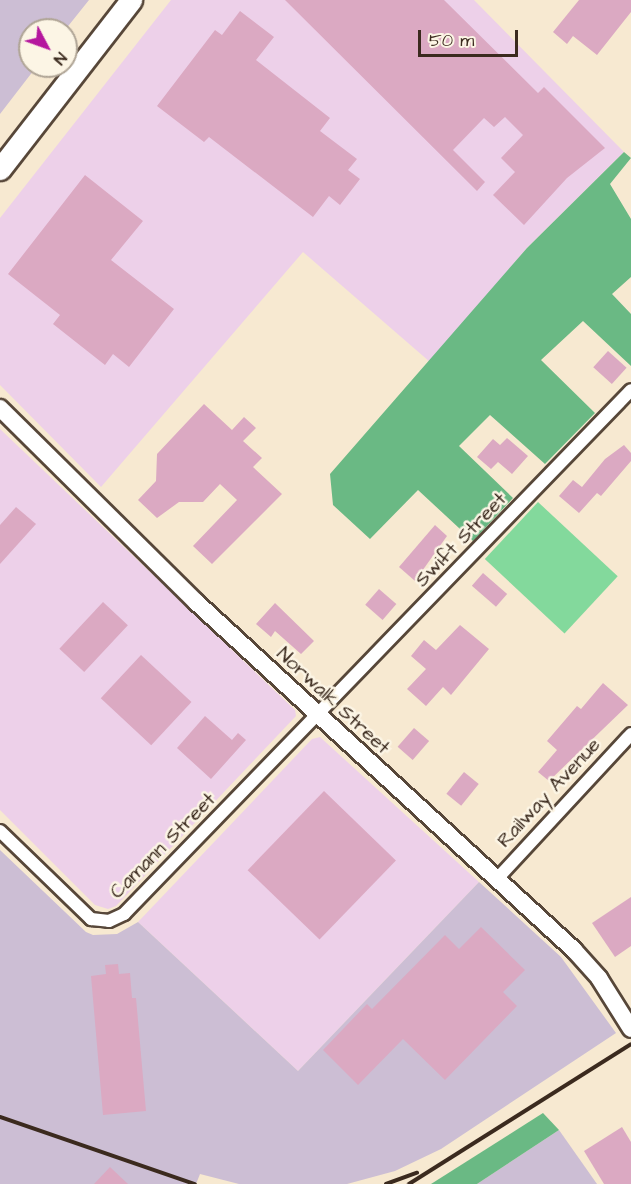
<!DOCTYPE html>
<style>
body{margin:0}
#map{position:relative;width:631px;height:1184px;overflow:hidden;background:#f7e9d1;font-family:"Architects Daughter",sans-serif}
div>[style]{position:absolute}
.built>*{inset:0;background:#edd0e9}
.industrial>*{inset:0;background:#ccbed4}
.green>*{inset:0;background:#83d99c;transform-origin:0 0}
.forest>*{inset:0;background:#6ab984}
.building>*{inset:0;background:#dba9c2;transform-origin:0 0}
.roads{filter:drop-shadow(2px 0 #574739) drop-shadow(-2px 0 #574739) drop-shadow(0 2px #574739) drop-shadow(0 -2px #574739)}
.street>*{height:12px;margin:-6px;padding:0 6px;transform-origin:6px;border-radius:6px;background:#fff}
.secondary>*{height:16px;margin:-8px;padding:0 8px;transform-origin:8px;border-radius:8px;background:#fff}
.highway>*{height:21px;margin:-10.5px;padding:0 10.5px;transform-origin:10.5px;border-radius:10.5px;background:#fff}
.rail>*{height:4px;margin:-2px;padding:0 2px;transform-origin:2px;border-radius:2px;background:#3b2a1e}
span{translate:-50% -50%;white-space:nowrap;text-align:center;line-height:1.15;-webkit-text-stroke:5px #fcf5e5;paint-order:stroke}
.street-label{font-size:20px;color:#3b2a1e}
.north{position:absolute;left:18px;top:18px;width:60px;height:60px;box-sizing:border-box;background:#fcf5e5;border:2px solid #afa495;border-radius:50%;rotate:131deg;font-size:16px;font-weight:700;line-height:24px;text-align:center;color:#3b2a1e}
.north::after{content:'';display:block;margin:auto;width:21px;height:27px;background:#b5179e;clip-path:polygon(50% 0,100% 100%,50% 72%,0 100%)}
.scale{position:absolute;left:418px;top:30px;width:100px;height:27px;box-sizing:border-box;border:3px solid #3b2a1e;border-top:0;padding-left:8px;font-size:18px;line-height:21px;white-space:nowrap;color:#3b2a1e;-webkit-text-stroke:4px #fcf5e5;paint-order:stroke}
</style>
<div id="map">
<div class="built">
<i style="clip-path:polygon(171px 0,474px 0,624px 152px,527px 248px,430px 362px,303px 252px,101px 487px,0 385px,0 218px)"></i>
<i style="clip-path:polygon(0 429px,295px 710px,296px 716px,116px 906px,108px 909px,95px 905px,0 810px)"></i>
<i style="clip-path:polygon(320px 737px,479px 882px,298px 1071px,138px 922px,312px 739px)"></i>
</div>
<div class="industrial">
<i style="clip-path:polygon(0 0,89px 0,65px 30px,30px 30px,30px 66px,37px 66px,0 114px)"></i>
<i style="clip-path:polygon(0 850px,86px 932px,93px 935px,117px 934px,138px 922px,298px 1071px,479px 882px,561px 957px,616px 1033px,441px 1149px,395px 1171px,347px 1184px,239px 1184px,200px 1174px,196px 1184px,0 1184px)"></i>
<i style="clip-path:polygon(559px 1130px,597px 1184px,477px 1184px)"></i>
</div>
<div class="green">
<i style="left:538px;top:502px;width:109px;height:78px;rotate:43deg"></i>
</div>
<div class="forest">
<i style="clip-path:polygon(624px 152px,631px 158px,610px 184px,631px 219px,631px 277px,612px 294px,631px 314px,631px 366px,583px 321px,541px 360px,595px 413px,545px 464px,490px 415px,459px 446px,513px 498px,473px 541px,418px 490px,370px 539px,333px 505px,330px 474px,527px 248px)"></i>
<i style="clip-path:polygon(543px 1113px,559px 1130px,477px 1184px,431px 1184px)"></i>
</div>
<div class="building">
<i style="clip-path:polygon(285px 0,444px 0,538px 93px,544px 87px,605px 148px,567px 178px,524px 225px,493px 195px,515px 172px,501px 158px,523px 135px,505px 117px,494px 127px,484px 118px,453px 150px,485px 182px,477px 191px)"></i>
<i style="clip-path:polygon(579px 0,631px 0,631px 12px,597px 55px,573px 36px,567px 44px,553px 32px)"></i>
<i style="clip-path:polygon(240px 11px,274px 37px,256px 60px,330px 118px,320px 131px,357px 159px,348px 170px,360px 179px,340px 205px,329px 196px,313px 217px,209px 137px,204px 142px,157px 106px,215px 30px,222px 35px)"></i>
<i style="clip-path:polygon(85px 175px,143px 221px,111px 260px,174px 309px,129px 367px,113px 354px,105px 365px,53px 324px,60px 315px,8px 274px)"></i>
<i style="left:608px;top:351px;width:25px;height:22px;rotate:42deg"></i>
<i style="clip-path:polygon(204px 404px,232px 430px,244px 417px,256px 428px,243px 441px,262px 458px,253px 467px,282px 494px,212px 564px,193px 546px,237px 500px,220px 484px,203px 502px,179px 502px,157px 518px,138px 500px,156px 481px,157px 454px)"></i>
<i style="clip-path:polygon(507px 438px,528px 456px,512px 474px,498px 462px,491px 469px,477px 457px,493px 439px,500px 445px)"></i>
<i style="clip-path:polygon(624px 445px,631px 453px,631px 461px,601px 496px,597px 493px,579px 513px,559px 496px,573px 480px,582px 487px,605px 459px)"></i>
<i style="clip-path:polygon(16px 507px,36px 524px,0 564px,0 525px)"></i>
<i style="clip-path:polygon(435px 525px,447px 536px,415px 581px,399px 567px)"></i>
<i style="left:483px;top:573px;width:32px;height:17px;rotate:41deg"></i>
<i style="left:379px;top:589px;width:23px;height:21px;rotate:41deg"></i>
<i style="left:103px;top:602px;width:34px;height:64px;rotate:43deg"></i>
<i style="clip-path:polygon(275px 603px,314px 641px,301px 654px,275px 631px,271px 637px,256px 624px)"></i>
<i style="clip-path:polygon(460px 625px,489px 649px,451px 695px,443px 687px,426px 706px,407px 689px,426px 669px,411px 656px,424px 640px,436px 650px)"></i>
<i style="left:141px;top:655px;width:69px;height:59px;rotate:43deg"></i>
<i style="clip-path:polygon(603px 683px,628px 705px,549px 781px,538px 772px,557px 750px,547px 741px,577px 706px,581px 709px)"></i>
<i style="clip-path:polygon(205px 716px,232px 740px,238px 733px,246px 740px,211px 779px,177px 748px)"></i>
<i style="left:414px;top:728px;width:20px;height:25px;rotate:41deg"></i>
<i style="left:464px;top:772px;width:19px;height:28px;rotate:39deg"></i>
<i style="left:324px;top:791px;width:100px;height:110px;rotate:44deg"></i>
<i style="clip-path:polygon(631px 897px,631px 946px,615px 957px,592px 923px)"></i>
<i style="clip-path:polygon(481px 927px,525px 970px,503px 992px,517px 1006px,445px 1080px,403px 1039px,358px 1085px,323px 1050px,367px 1004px,372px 1009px,445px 935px,459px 949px)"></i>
<i style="clip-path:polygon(118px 964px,119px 974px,130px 973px,132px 998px,136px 998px,146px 1111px,103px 1115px,91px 976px,106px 974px,105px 965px)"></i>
<i style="clip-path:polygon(622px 1127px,631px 1142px,631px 1184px,604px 1184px,584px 1151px)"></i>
<i style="clip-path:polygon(110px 1167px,128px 1184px,94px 1184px)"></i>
</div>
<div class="roads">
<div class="street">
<i style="left:0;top:831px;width:127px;rotate:44deg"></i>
<i style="left:91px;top:919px;width:18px;rotate:6deg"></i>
<i style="left:109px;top:921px;width:17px;rotate:-25deg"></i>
<i style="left:124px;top:914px;width:729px;rotate:-45.94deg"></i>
<i style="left:496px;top:880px;width:199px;rotate:-47.2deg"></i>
</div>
<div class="secondary">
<i style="left:0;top:408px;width:276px;rotate:44.7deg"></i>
<i style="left:196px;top:602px;width:514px;rotate:42.63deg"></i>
<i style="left:574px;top:950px;width:38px;rotate:48deg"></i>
<i style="left:599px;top:978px;width:60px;rotate:57.9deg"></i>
</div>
<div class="highway">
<i style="left:0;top:169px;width:214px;rotate:-52.2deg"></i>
</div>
</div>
<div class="rail">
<i style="left:0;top:1117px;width:206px;rotate:19deg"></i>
<i style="left:386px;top:1184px;width:33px;rotate:-20deg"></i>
<i style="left:409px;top:1184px;width:262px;rotate:-32.2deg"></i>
</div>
<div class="street-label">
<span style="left:461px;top:540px;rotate:-46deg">Swift Street</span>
<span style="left:333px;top:701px;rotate:43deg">Norwalk Street</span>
<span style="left:549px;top:793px;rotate:-47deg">Railway Avenue</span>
<span style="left:163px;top:846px;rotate:-45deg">Camann Street</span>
</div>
<div class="north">N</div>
<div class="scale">50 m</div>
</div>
